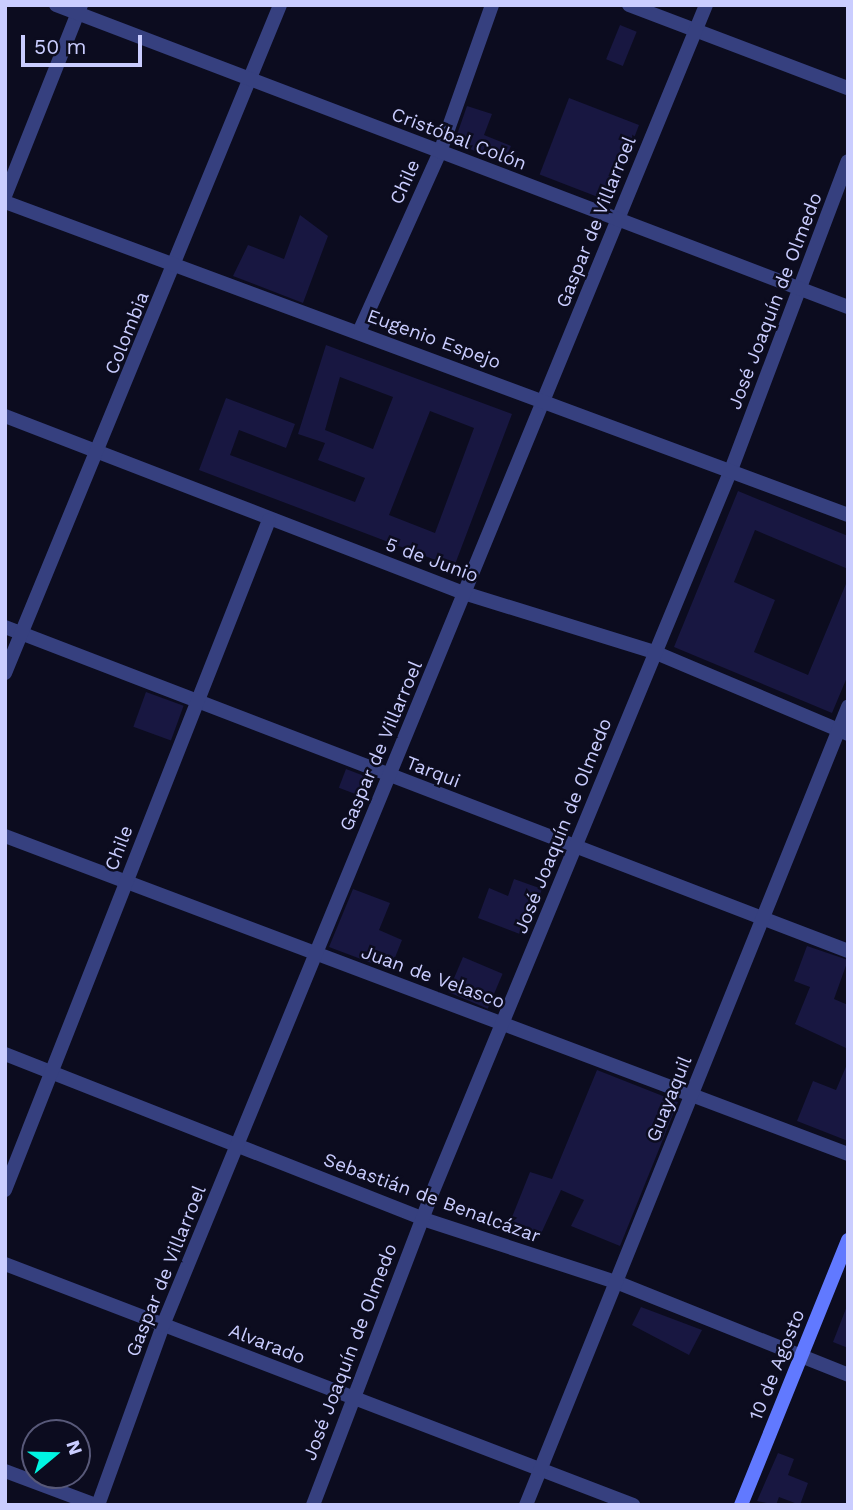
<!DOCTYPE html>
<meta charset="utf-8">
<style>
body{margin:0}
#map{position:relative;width:853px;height:1510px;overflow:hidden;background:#0c0c1f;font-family:"Work Sans",sans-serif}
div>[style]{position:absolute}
.building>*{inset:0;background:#181741;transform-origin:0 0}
.minor>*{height:14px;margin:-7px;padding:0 7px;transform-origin:7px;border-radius:7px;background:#36407f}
.tertiary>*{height:14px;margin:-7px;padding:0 7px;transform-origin:7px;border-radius:7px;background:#36407f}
.secondary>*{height:14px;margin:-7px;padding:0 7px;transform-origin:7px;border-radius:7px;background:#6179ff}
span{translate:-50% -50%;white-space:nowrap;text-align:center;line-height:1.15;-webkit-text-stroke:5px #0c0c1f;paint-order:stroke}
.street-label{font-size:19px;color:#cacdff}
.frame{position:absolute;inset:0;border:7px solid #cacdff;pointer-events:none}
.north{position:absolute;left:21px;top:1419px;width:70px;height:70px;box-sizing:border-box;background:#0c0c1f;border:2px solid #585979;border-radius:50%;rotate:71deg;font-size:19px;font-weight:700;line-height:28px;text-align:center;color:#cacdff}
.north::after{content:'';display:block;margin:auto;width:24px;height:32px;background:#00f5e2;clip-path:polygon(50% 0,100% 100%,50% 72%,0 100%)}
.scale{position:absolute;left:21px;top:35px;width:121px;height:32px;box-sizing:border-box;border:4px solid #cacdff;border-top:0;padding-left:9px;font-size:21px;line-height:24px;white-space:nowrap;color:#cacdff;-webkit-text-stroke:5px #0c0c1f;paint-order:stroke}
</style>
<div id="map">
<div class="building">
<i style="left:620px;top:25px;width:18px;height:37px;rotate:22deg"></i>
<i style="left:569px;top:98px;width:75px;height:82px;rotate:21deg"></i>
<i style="clip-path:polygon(467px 106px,492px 114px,484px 135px,511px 146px,504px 162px,454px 143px)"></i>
<i style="clip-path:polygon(300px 215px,328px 236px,303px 303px,233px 276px,248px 245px,284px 259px)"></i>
<i style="clip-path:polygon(evenodd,326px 345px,512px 414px,454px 567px,199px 470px,226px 398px,295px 424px,286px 448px,239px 430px,230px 455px,355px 502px,365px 478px,318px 460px,325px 443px,298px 434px,326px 345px,340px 377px,393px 397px,373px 449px,325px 430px,340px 377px,326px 345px,430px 411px,474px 428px,435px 533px,389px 515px,430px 411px)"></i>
<i style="clip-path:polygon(738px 491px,848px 536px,848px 569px,755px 530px,734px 582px,775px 600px,754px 652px,808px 675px,848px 579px,848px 675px,832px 713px,674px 647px)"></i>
<i style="left:146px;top:692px;width:40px;height:37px;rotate:20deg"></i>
<i style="left:346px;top:769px;width:26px;height:20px;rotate:21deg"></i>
<i style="clip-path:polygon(514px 879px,542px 889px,525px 936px,478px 918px,489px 888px,508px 896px)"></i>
<i style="clip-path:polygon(353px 889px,390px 903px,379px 930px,402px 940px,390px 970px,329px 947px)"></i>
<i style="clip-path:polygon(807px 946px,848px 960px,834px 999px,848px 1005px,848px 1049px,795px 1024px,810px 987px,794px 981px)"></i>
<i style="left:463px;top:957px;width:43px;height:38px;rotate:23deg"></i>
<i style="clip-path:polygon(848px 1062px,848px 1141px,797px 1121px,813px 1081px,836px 1090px)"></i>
<i style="clip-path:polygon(597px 1070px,678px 1102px,620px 1246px,571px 1226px,584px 1200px,561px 1190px,539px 1238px,508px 1227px,530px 1172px,552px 1179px)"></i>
<i style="clip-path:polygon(847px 1306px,848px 1306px,848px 1348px,833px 1342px)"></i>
<i style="clip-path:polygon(641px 1307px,702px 1330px,689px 1355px,632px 1325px)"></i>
<i style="clip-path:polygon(778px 1453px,794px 1459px,788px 1475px,808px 1483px,800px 1505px,779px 1497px,776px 1505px,757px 1501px)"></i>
</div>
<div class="minor">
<i style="left:629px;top:5px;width:234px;rotate:20.8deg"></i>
<i style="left:5px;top:196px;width:206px;rotate:-68.3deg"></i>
<i style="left:359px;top:332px;width:197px;rotate:-65.8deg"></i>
<i style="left:440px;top:152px;width:156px;rotate:-70.5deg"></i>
<i style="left:5px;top:416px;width:495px;rotate:21.1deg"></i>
<i style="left:467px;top:594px;width:196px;rotate:17.2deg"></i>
<i style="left:654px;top:652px;width:211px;rotate:22.9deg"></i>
<i style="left:5px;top:627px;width:903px;rotate:21.02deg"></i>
<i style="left:5px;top:673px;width:722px;rotate:-67.62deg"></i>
<i style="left:5px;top:836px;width:901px;rotate:20.67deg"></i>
<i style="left:5px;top:1054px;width:449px;rotate:21.5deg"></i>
<i style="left:423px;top:1219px;width:203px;rotate:18.1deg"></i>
<i style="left:616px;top:1282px;width:250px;rotate:21.8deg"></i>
<i style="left:5px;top:1190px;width:720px;rotate:-68.49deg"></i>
<i style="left:5px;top:1264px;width:673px;rotate:20.99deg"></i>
<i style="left:5px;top:1471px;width:97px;rotate:20.5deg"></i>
<i style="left:98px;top:1505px;width:191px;rotate:-70.1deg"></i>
<i style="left:163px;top:1325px;width:1427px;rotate:-67.64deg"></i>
<i style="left:313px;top:1505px;width:329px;rotate:-69.1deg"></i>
<i style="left:430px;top:1198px;width:788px;rotate:-67.54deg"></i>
<i style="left:731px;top:470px;width:330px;rotate:-69.3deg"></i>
<i style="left:526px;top:1505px;width:861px;rotate:-68.03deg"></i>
</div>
<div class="tertiary">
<i style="left:56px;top:5px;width:848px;rotate:20.87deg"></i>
<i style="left:5px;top:202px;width:899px;rotate:20.37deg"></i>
</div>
<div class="secondary">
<i style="left:741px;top:1505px;width:286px;rotate:-68deg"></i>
</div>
<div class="street-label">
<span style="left:459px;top:139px;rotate:21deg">Cristóbal Colón</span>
<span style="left:405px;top:182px;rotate:-66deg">Chile</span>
<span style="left:596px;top:222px;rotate:-68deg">Gaspar de Villarroel</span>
<span style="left:775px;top:301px;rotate:-69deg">José Joaquín de Olmedo</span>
<span style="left:127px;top:333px;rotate:-68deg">Colombia</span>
<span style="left:434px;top:339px;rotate:20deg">Eugenio Espejo</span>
<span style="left:432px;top:560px;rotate:20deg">5 de Junio</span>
<span style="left:381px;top:746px;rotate:-67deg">Gaspar de Villarroel</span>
<span style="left:433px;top:772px;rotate:21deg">Tarqui</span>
<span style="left:563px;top:826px;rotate:-68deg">José Joaquín de Olmedo</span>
<span style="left:119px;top:848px;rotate:-69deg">Chile</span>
<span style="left:433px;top:977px;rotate:20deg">Juan de Velasco</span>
<span style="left:669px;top:1099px;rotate:-68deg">Guayaquil</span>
<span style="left:432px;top:1198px;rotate:20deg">Sebastián de Benalcázar</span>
<span style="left:166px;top:1271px;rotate:-68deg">Gaspar de Villarroel</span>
<span style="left:267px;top:1344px;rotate:21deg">Alvarado</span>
<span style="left:350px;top:1352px;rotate:-69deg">José Joaquín de Olmedo</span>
<span style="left:777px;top:1365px;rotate:-68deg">10 de Agosto</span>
</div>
<div class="frame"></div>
<div class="north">N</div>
<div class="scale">50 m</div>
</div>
